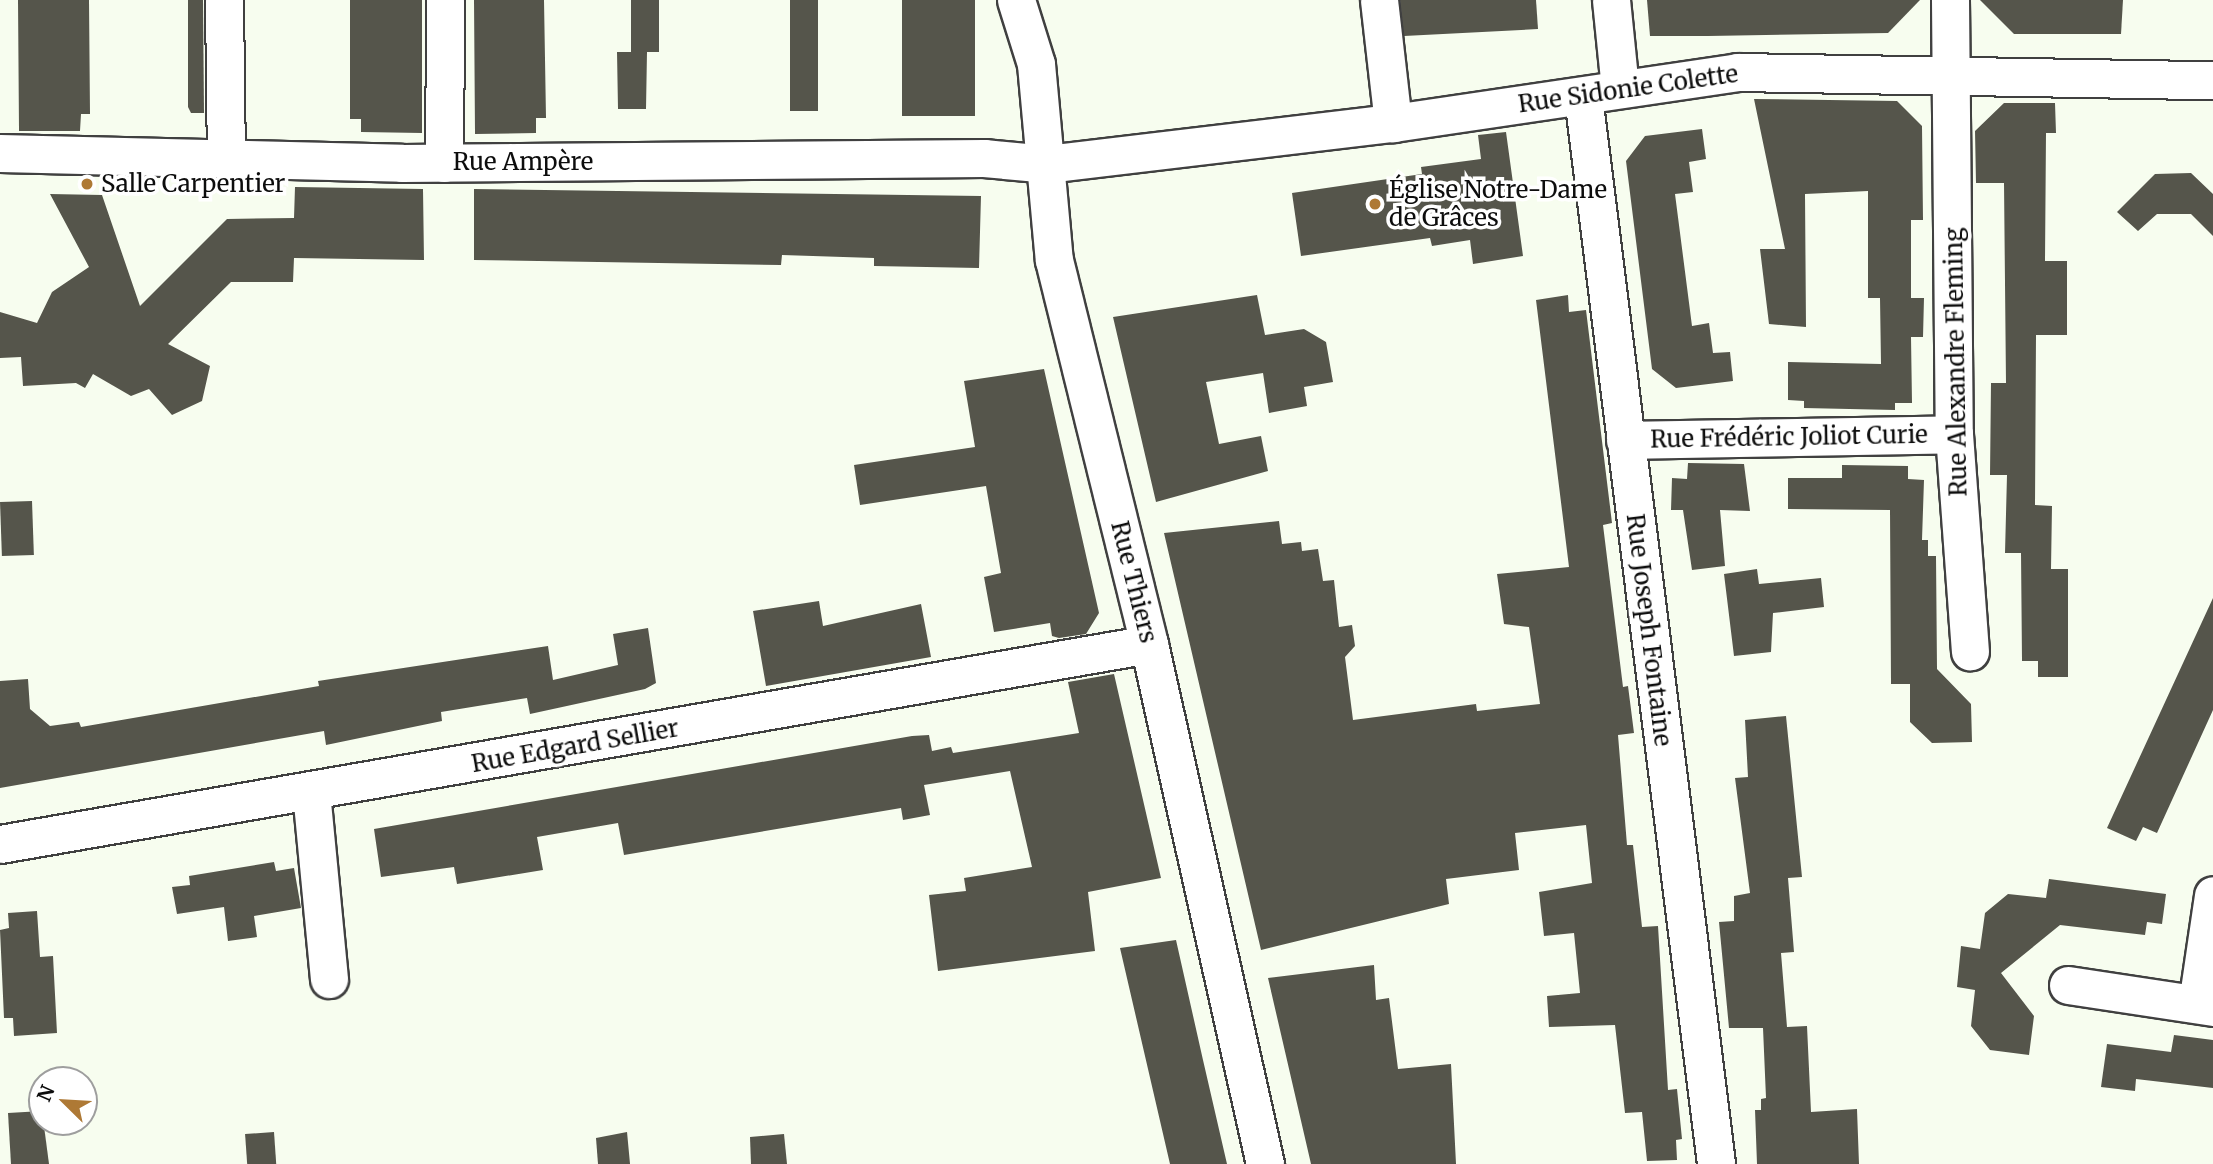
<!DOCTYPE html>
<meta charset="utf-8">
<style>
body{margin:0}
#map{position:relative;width:2213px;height:1164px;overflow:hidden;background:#f7fdef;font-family:Merriweather,serif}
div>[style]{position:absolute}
.building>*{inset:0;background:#55554b;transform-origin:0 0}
.roads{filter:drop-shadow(2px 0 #404040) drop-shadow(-2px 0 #404040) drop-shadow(0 2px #404040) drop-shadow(0 -2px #404040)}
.minor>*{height:37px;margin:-18.5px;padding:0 18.5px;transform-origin:18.5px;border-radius:18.5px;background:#fff}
.dots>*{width:19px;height:19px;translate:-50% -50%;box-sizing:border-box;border:4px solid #fff;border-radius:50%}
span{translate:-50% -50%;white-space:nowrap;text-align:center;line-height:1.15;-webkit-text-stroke:7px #fff;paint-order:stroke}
.street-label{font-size:24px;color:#0d0d0d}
.poi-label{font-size:24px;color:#0d0d0d}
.left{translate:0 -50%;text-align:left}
.north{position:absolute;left:28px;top:1066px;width:70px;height:70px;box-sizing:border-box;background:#fff;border:2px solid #9e9e9e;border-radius:50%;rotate:294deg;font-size:19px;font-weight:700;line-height:28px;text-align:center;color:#0d0d0d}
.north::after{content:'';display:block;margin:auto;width:24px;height:32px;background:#ae7935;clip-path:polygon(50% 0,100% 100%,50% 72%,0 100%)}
</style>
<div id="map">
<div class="building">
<i style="clip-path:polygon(18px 0,89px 0,90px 114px,81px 114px,80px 131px,19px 131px)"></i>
<i style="clip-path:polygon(188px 0,203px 0,204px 113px,191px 113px,188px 107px)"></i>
<i style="clip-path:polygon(350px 0,422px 0,422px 133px,361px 132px,361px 119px,350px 119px)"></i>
<i style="clip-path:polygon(474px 0,544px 0,546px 118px,536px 118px,536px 133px,475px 134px)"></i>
<i style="clip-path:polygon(631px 0,659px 0,659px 52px,647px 52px,646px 109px,618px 109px,617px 52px,631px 52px)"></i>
<i style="left:790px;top:0;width:28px;height:111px"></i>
<i style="left:902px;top:0;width:73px;height:116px"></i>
<i style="clip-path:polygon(1400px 0,1536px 0,1538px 29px,1404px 36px)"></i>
<i style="clip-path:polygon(1647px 0,1920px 0,1888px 33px,1708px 36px,1650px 36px)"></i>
<i style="clip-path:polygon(1980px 0,2123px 0,2121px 34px,2014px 34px)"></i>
<i style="clip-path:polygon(1754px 99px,1897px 101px,1922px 126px,1923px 220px,1911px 220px,1911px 298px,1924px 298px,1923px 337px,1911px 337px,1912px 403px,1895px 403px,1895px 410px,1804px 408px,1804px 401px,1788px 400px,1788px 362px,1881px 364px,1880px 298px,1868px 298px,1868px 191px,1805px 194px,1806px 327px,1769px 324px,1760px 249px,1785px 249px)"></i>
<i style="clip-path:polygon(2004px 103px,2055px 103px,2056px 133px,2046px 133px,2045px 261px,2067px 261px,2067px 335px,2036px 335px,2035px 505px,2052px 506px,2051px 569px,2068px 569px,2068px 677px,2038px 677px,2038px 661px,2022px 661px,2021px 553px,2005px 553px,2007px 475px,1990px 475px,1991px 383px,2006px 383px,2004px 183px,1976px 183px,1975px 131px)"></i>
<i style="clip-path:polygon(1702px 129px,1706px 159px,1689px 162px,1693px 192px,1675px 194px,1692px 326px,1709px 323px,1713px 353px,1730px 352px,1733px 381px,1676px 388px,1652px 369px,1626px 161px,1645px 136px)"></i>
<i style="clip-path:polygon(1506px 132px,1523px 256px,1473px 264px,1470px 240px,1432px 246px,1430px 238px,1301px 256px,1292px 193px,1422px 174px,1421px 167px,1481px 159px,1478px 135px)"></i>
<i style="clip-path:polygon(2191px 173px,2213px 194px,2213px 236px,2191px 214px,2157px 214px,2138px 231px,2117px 212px,2155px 174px)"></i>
<i style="clip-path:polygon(295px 187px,423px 189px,424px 260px,294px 258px,293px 282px,231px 282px,168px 344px,210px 366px,202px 401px,172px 415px,149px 389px,131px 396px,93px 374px,85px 388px,76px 383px,23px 386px,21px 357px,0 358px,0 312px,37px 323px,52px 292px,89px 267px,50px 194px,102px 195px,140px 306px,227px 219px,294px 218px)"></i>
<i style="clip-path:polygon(474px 189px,981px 196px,979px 268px,874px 266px,874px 258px,782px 255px,781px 265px,474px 260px)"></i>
<i style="clip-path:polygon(1257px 295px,1265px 335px,1304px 329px,1326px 342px,1333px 382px,1304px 387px,1307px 406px,1269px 413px,1263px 373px,1206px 382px,1219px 444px,1261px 436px,1268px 471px,1156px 502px,1113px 317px)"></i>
<i style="clip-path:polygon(1568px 295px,1569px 312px,1586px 310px,1612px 523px,1603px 525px,1623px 687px,1628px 686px,1634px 733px,1618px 735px,1627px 845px,1633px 845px,1642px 927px,1658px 926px,1668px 1090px,1677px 1089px,1682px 1139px,1676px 1140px,1677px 1160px,1647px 1161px,1642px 1112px,1625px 1113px,1615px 1025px,1549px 1027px,1547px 996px,1580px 993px,1574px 933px,1544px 936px,1539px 892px,1592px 883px,1586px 825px,1515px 833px,1519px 870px,1446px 879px,1449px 904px,1261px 950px,1164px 533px,1279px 521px,1282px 544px,1301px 542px,1302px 551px,1318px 549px,1323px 581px,1334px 580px,1339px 627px,1352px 625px,1355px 646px,1345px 657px,1353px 720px,1476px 704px,1477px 711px,1540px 704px,1529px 627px,1504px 624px,1497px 574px,1569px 567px,1536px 300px)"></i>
<i style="clip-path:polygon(1044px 369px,1099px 613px,1086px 634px,1059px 638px,1052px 636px,1050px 623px,994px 632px,984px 577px,1001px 573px,986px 486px,860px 505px,854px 465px,975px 447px,964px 381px)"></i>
<i style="clip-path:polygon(1688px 463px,1744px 464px,1750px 511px,1720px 510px,1725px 566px,1692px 570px,1683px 510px,1671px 510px,1672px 478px,1687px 479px)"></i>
<i style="clip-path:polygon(1842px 465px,1908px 466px,1908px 479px,1924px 480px,1922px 540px,1928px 540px,1928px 556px,1936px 556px,1937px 669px,1971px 704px,1972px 742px,1932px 743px,1910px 722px,1910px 684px,1891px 684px,1890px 510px,1788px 509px,1788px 478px,1842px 478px)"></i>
<i style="left:32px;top:501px;width:54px;height:32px;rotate:88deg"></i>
<i style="clip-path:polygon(1757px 569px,1759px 584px,1821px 578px,1824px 607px,1773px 613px,1771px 652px,1734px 656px,1724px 574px)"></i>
<i style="clip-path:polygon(2213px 598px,2213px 710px,2157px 833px,2143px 827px,2136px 841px,2107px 828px)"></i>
<i style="clip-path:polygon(819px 601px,823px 626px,921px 604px,931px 657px,766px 686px,753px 611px)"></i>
<i style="clip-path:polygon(648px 628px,656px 683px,645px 689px,530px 714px,527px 698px,441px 712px,442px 721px,326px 745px,324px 731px,0 788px,0 681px,28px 679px,30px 709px,50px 726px,79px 722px,81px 727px,319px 686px,318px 681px,548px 646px,553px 680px,618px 665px,613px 634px)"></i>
<i style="clip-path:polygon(1114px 674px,1161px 878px,1088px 892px,1095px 951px,938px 971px,929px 895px,966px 891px,964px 878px,1032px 867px,1010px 771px,924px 785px,930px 815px,903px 820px,901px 808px,624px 855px,618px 823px,537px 837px,543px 870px,457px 884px,454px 867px,381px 877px,374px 829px,912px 736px,929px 735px,932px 751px,951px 747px,953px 753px,1079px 733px,1068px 682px)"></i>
<i style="clip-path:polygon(1786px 716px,1802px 877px,1788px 878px,1794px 952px,1781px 953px,1787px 1027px,1807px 1026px,1811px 1112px,1857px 1109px,1859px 1164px,1757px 1164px,1755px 1110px,1761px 1110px,1761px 1099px,1766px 1098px,1763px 1028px,1768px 1028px,1729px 1028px,1719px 922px,1734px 921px,1734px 896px,1750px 893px,1735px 778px,1748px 777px,1745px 720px)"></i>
<i style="clip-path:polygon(274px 862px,276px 871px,294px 868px,301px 908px,254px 916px,257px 937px,228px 941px,224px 907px,177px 914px,172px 887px,190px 885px,189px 876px)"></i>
<i style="clip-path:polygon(2049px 879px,2166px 894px,2162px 924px,2147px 922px,2145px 935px,2060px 925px,2001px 973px,2034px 1016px,2029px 1055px,1990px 1050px,1971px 1026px,1975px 990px,1957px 987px,1961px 946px,1980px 949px,1985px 913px,2008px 894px,2046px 898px)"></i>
<i style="clip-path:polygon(37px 911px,40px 957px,53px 956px,57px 1033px,14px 1036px,13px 1018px,4px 1018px,0 930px,9px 928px,8px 913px)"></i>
<i style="clip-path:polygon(1176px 940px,1203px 1060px,1227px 1164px,1170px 1164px,1120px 948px)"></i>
<i style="clip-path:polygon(1374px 965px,1376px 1000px,1389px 998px,1398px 1069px,1451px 1064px,1456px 1164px,1311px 1164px,1268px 978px)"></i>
<i style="clip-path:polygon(2174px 1035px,2213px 1040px,2213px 1088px,2136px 1079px,2135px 1091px,2101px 1087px,2107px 1044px,2171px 1052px)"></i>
<i style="clip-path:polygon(42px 1111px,49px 1164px,11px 1164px,8px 1113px)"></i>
<i style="left:274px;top:1132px;width:32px;height:29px;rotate:86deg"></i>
<i style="clip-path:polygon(627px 1132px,630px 1164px,598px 1164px,596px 1138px)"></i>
<i style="clip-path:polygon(784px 1134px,787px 1164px,751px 1164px,750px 1137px)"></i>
</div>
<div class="roads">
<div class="minor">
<i style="left:224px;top:0;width:159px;rotate:89.3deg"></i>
<i style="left:1016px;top:0;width:67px;rotate:72.6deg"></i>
<i style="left:1036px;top:64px;width:197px;rotate:84.8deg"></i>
<i style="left:1054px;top:260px;width:396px;rotate:76.1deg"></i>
<i style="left:1149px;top:644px;width:533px;rotate:77.42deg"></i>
<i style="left:1379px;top:0;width:124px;rotate:83.5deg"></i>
<i style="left:1611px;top:0;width:88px;rotate:84.2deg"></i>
<i style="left:1950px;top:0;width:434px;rotate:89.5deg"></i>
<i style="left:1954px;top:434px;width:218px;rotate:85.8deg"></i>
<i style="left:1583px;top:96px;width:1076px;rotate:82.9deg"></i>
<i style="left:0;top:153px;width:402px;rotate:1.4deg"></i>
<i style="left:402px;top:163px;width:582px;rotate:-0.49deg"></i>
<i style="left:984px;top:158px;width:63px;rotate:5.4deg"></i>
<i style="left:1047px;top:164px;width:348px;rotate:-6.8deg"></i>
<i style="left:1393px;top:123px;width:348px;rotate:-8.4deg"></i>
<i style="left:1737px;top:72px;width:476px;rotate:1deg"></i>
<i style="left:444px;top:163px;width:163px;rotate:-89.6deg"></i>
<i style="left:1625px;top:440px;width:329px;rotate:-1deg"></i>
<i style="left:311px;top:792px;width:188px;rotate:84.5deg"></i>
<i style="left:0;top:844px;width:1166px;rotate:-9.87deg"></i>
<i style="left:2068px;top:985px;width:147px;rotate:8.6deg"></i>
<i style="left:2197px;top:1004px;width:110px;rotate:-81.6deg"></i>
</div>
</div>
<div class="dots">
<i style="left:87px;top:184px;background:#ae7935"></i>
<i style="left:1375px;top:204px;background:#ae7935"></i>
</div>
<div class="street-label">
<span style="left:1628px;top:89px;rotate:-8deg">Rue Sidonie Colette</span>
<span style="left:523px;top:162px">Rue Ampère</span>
<span style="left:1956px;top:362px;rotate:-91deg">Rue Alexandre Fleming</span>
<span style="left:1789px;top:437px;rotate:-1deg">Rue Frédéric Joliot Curie</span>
<span style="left:1134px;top:582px;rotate:76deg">Rue Thiers</span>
<span style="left:1649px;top:630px;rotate:83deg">Rue Joseph Fontaine</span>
<span style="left:575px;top:746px;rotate:-10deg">Rue Edgard Sellier</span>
</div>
<div class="poi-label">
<span class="left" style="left:101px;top:184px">Salle Carpentier</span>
<span class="left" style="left:1389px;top:204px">Église Notre-Dame<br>de Grâces</span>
</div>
<div class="north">N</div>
</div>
